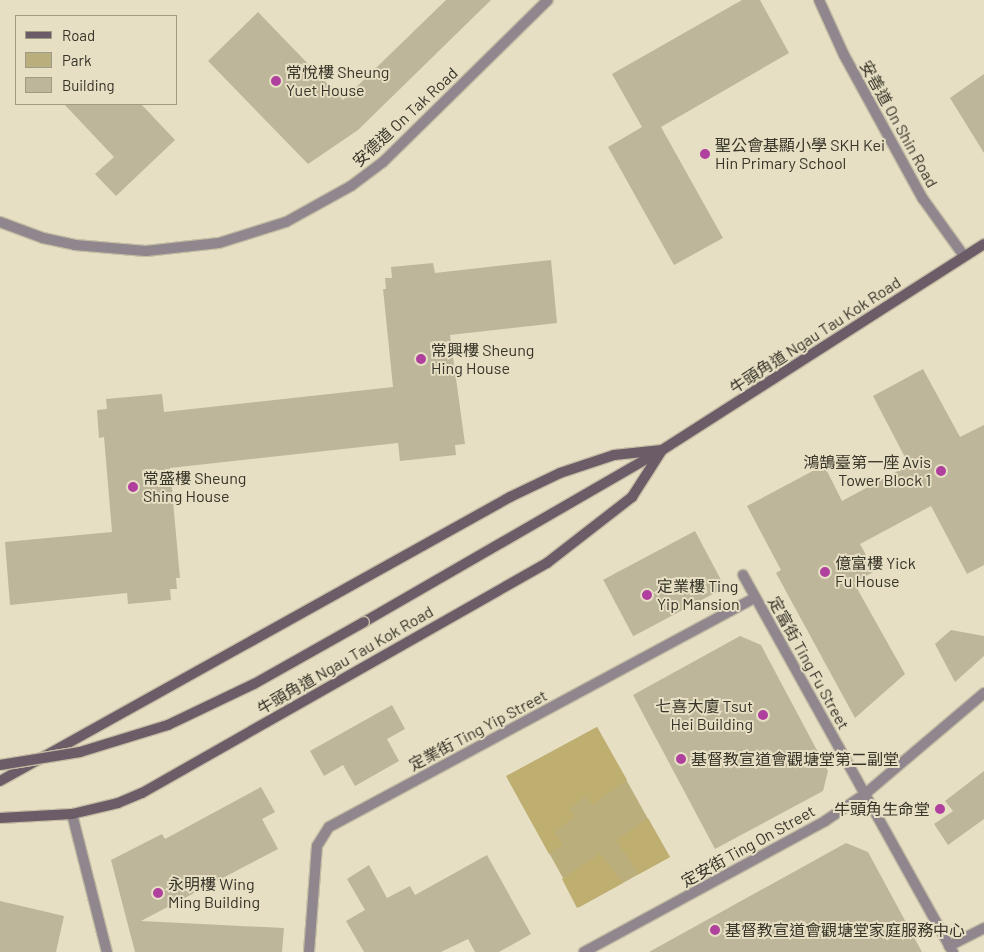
<!DOCTYPE html>
<meta charset="utf-8">
<style>
body{margin:0}
#map{position:relative;width:984px;height:952px;overflow:hidden;background:#e6dfc3;font-family:Barlow,"Noto Sans TC",sans-serif}
div>[style]{position:absolute}
.green>*{inset:0;background:#bbae7d;transform-origin:0 0}
.forest>*{inset:0;background:#beae70}
.building>*{inset:0;background:#bdb69b;transform-origin:0 0}
.roads{filter:drop-shadow(1px 0 #c3bda4) drop-shadow(-1px 0 #c3bda4) drop-shadow(0 1px #c3bda4) drop-shadow(0 -1px #c3bda4)}
.minor>*{height:10px;margin:-5px;padding:0 5px;transform-origin:5px;border-radius:5px;background:#90868d}
.secondary>*{height:10px;margin:-5px;padding:0 5px;transform-origin:5px;border-radius:5px;background:#6b5c67}
.bridges{filter:drop-shadow(1px 0 #c3bda4) drop-shadow(-1px 0 #c3bda4) drop-shadow(0 1px #c3bda4) drop-shadow(0 -1px #c3bda4)}
.secondary-bridge>*{height:10px;margin:-5px;padding:0 5px;transform-origin:5px;border-radius:5px;background:#6b5c67}
.dots>*{width:14px;height:14px;translate:-50% -50%;box-sizing:border-box;border:2px solid #e6dfc3;border-radius:50%}
span{translate:-50% -50%;white-space:nowrap;text-align:center;line-height:1.15;-webkit-text-stroke:4px #e6dfc3;paint-order:stroke}
.poi-label{font-size:16px;color:#373429}
.left{translate:0 -50%;text-align:left}
.right{translate:-100% -50%;text-align:right}
.street-label{font-size:16px;color:#373429}
.legend{position:absolute;left:15px;top:15px;width:162px;height:90px;box-sizing:border-box;background:#e6dfc3;border:1px solid #a09b85;margin:0;padding:6px 9px;list-style:none;font-size:15px;color:#373429}
.legend li{display:flex;align-items:center;gap:10px;height:25px}
.legend b{width:25px;border:1px solid #a09b85}
</style>
<div id="map">
<div class="green">
<i style="left:597px;top:727px;width:149px;height:103px;rotate:61deg"></i>
</div>
<div class="forest">
<i style="clip-path:polygon(597px 727px,627px 780px,592px 805px,585px 796px,569px 809px,575px 817px,554px 832px,563px 844px,549px 854px,506px 776px)"></i>
<i style="clip-path:polygon(648px 818px,670px 857px,639px 874px,616px 841px)"></i>
<i style="clip-path:polygon(600px 853px,623px 883px,577px 908px,562px 879px)"></i>
</div>
<div class="building">
<i style="clip-path:polygon(446px 0,491px 0,358px 130px,308px 164px,208px 61px,258px 12px,343px 100px)"></i>
<i style="clip-path:polygon(742px 0,760px 0,789px 53px,661px 127px,723px 238px,674px 265px,608px 147px,642px 127px,612px 74px)"></i>
<i style="clip-path:polygon(984px 74px,984px 153px,950px 98px)"></i>
<i style="clip-path:polygon(64px 104px,141px 104px,175px 140px,116px 196px,95px 174px,114px 157px)"></i>
<i style="clip-path:polygon(551px 260px,557px 323px,450px 335px,465px 444px,455px 445px,456px 455px,400px 461px,398px 443px,170px 468px,180px 578px,176px 578px,177px 589px,170px 589px,171px 600px,128px 604px,127px 593px,10px 605px,5px 542px,112px 532px,104px 437px,99px 438px,97px 410px,107px 409px,106px 399px,162px 394px,164px 412px,393px 387px,383px 289px,386px 289px,385px 278px,392px 278px,391px 267px,433px 263px,435px 273px)"></i>
<i style="clip-path:polygon(923px 369px,960px 437px,984px 425px,984px 565px,967px 574px,931px 506px,860px 544px,875px 571px,854px 583px,905px 674px,855px 718px,776px 573px,781px 570px,747px 506px,824px 465px,842px 501px,909px 465px,873px 396px)"></i>
<i style="left:695px;top:531px;width:64px;height:104px;rotate:62deg"></i>
<i style="clip-path:polygon(951px 630px,984px 636px,984px 656px,955px 682px,935px 644px)"></i>
<i style="clip-path:polygon(740px 636px,761px 645px,828px 771px,823px 791px,715px 849px,633px 695px)"></i>
<i style="clip-path:polygon(392px 705px,405px 729px,387px 739px,399px 761px,355px 786px,343px 765px,324px 776px,310px 751px)"></i>
<i style="clip-path:polygon(984px 771px,984px 819px,948px 845px,934px 824px,953px 811px,945px 801px)"></i>
<i style="clip-path:polygon(261px 787px,275px 812px,262px 819px,278px 849px,141px 921px,284px 928px,282px 952px,135px 952px,111px 860px,162px 834px,165px 839px)"></i>
<i style="clip-path:polygon(846px 843px,868px 852px,922px 952px,649px 952px)"></i>
<i style="clip-path:polygon(487px 855px,531px 934px,499px 952px,475px 952px,468px 939px,441px 952px,364px 952px,346px 921px,365px 910px,347px 879px,369px 865px,387px 898px,410px 886px,415px 895px)"></i>
<i style="clip-path:polygon(0 901px,64px 916px,56px 952px,0 952px)"></i>
</div>
<div class="roads">
<div class="minor">
<i style="left:819px;top:0;width:60px;rotate:65.6deg"></i>
<i style="left:844px;top:55px;width:164px;rotate:61.3deg"></i>
<i style="left:923px;top:199px;width:70px;rotate:54.3deg"></i>
<i style="left:0;top:222px;width:46px;rotate:20.4deg"></i>
<i style="left:43px;top:238px;width:33px;rotate:12deg"></i>
<i style="left:75px;top:245px;width:71px;rotate:4.8deg"></i>
<i style="left:146px;top:251px;width:73px;rotate:-6.3deg"></i>
<i style="left:219px;top:243px;width:70px;rotate:-17.4deg"></i>
<i style="left:286px;top:222px;width:74px;rotate:-29deg"></i>
<i style="left:351px;top:186px;width:40px;rotate:-37deg"></i>
<i style="left:383px;top:162px;width:231px;rotate:-44.5deg"></i>
<i style="left:743px;top:575px;width:432px;rotate:60.9deg"></i>
<i style="left:72px;top:814px;width:142px;rotate:75.8deg"></i>
<i style="left:949px;top:946px;width:39px;rotate:-27deg"></i>
<i style="left:309px;top:952px;width:106px;rotate:-85.7deg"></i>
<i style="left:317px;top:846px;width:22px;rotate:-58deg"></i>
<i style="left:329px;top:827px;width:484px;rotate:-28.3deg"></i>
<i style="left:584px;top:952px;width:274px;rotate:-28.5deg"></i>
<i style="left:825px;top:821px;width:48px;rotate:-34deg"></i>
<i style="left:865px;top:794px;width:156px;rotate:-40.3deg"></i>
</div>
<div class="secondary">
<i style="left:364px;top:622px;width:344px;rotate:-30deg"></i>
<i style="left:662px;top:450px;width:382px;rotate:-32.6deg"></i>
<i style="left:0;top:781px;width:584px;rotate:-29.11deg"></i>
<i style="left:510px;top:497px;width:55px;rotate:-25.6deg"></i>
<i style="left:560px;top:473px;width:57px;rotate:-18.4deg"></i>
<i style="left:614px;top:455px;width:48px;rotate:-5.9deg"></i>
<i style="left:0;top:818px;width:72px;rotate:-3.2deg"></i>
<i style="left:72px;top:814px;width:47px;rotate:-13.4deg"></i>
<i style="left:118px;top:803px;width:26px;rotate:-23deg"></i>
<i style="left:142px;top:793px;width:466px;rotate:-29.6deg"></i>
<i style="left:547px;top:563px;width:108px;rotate:-37.8deg"></i>
<i style="left:632px;top:497px;width:56px;rotate:-57.4deg"></i>
</div>
</div>
<div class="bridges">
<div class="secondary-bridge">
<i style="left:0;top:765px;width:81px;rotate:-9.2deg"></i>
<i style="left:80px;top:752px;width:92px;rotate:-17.1deg"></i>
<i style="left:168px;top:725px;width:95px;rotate:-25.5deg"></i>
<i style="left:254px;top:684px;width:126px;rotate:-29.4deg"></i>
</div>
</div>
<div class="dots">
<i style="left:276px;top:81px;background:#b0409d"></i>
<i style="left:705px;top:154px;background:#b0409d"></i>
<i style="left:421px;top:359px;background:#b0409d"></i>
<i style="left:941px;top:471px;background:#b0409d"></i>
<i style="left:133px;top:487px;background:#b0409d"></i>
<i style="left:825px;top:572px;background:#b0409d"></i>
<i style="left:647px;top:595px;background:#b0409d"></i>
<i style="left:763px;top:715px;background:#b0409d"></i>
<i style="left:681px;top:759px;background:#b0409d"></i>
<i style="left:940px;top:809px;background:#b0409d"></i>
<i style="left:158px;top:893px;background:#b0409d"></i>
<i style="left:715px;top:930px;background:#b0409d"></i>
</div>
<div class="poi-label">
<span class="left" style="left:286px;top:81px">常悅樓 Sheung<br>Yuet House</span>
<span class="left" style="left:715px;top:154px">聖公會基顯小學 SKH Kei<br>Hin Primary School</span>
<span class="left" style="left:431px;top:359px">常興樓 Sheung<br>Hing House</span>
<span class="right" style="left:931px;top:471px">鴻鵠臺第一座 Avis<br>Tower Block 1</span>
<span class="left" style="left:143px;top:487px">常盛樓 Sheung<br>Shing House</span>
<span class="left" style="left:835px;top:572px">億富樓 Yick<br>Fu House</span>
<span class="left" style="left:657px;top:595px">定業樓 Ting<br>Yip Mansion</span>
<span class="right" style="left:753px;top:715px">七喜大廈 Tsut<br>Hei Building</span>
<span class="left" style="left:691px;top:759px">基督教宣道會觀塘堂第二副堂</span>
<span class="right" style="left:930px;top:809px">牛頭角生命堂</span>
<span class="left" style="left:168px;top:893px">永明樓 Wing<br>Ming Building</span>
<span class="left" style="left:725px;top:930px">基督教宣道會觀塘堂家庭服務中心</span>
</div>
<div class="street-label">
<span style="left:405px;top:117px;rotate:-43deg">安德道 On Tak Road</span>
<span style="left:899px;top:124px;rotate:61deg">安善道 On Shin Road</span>
<span style="left:815px;top:335px;rotate:-33deg">牛頭角道 Ngau Tau Kok Road</span>
<span style="left:345px;top:660px;rotate:-30deg">牛頭角道 Ngau Tau Kok Road</span>
<span style="left:809px;top:663px;rotate:61deg">定富街 Ting Fu Street</span>
<span style="left:478px;top:730px;rotate:-28deg">定業街 Ting Yip Street</span>
<span style="left:748px;top:846px;rotate:-29deg">定安街 Ting On Street</span>
</div>
<ul class="legend">
<li><b style="height:6px;background:#6b5c67"></b>Road</li>
<li><b style="height:14px;background:#bbae7d"></b>Park</li>
<li><b style="height:14px;background:#bdb69b"></b>Building</li>
</ul>
</div>
